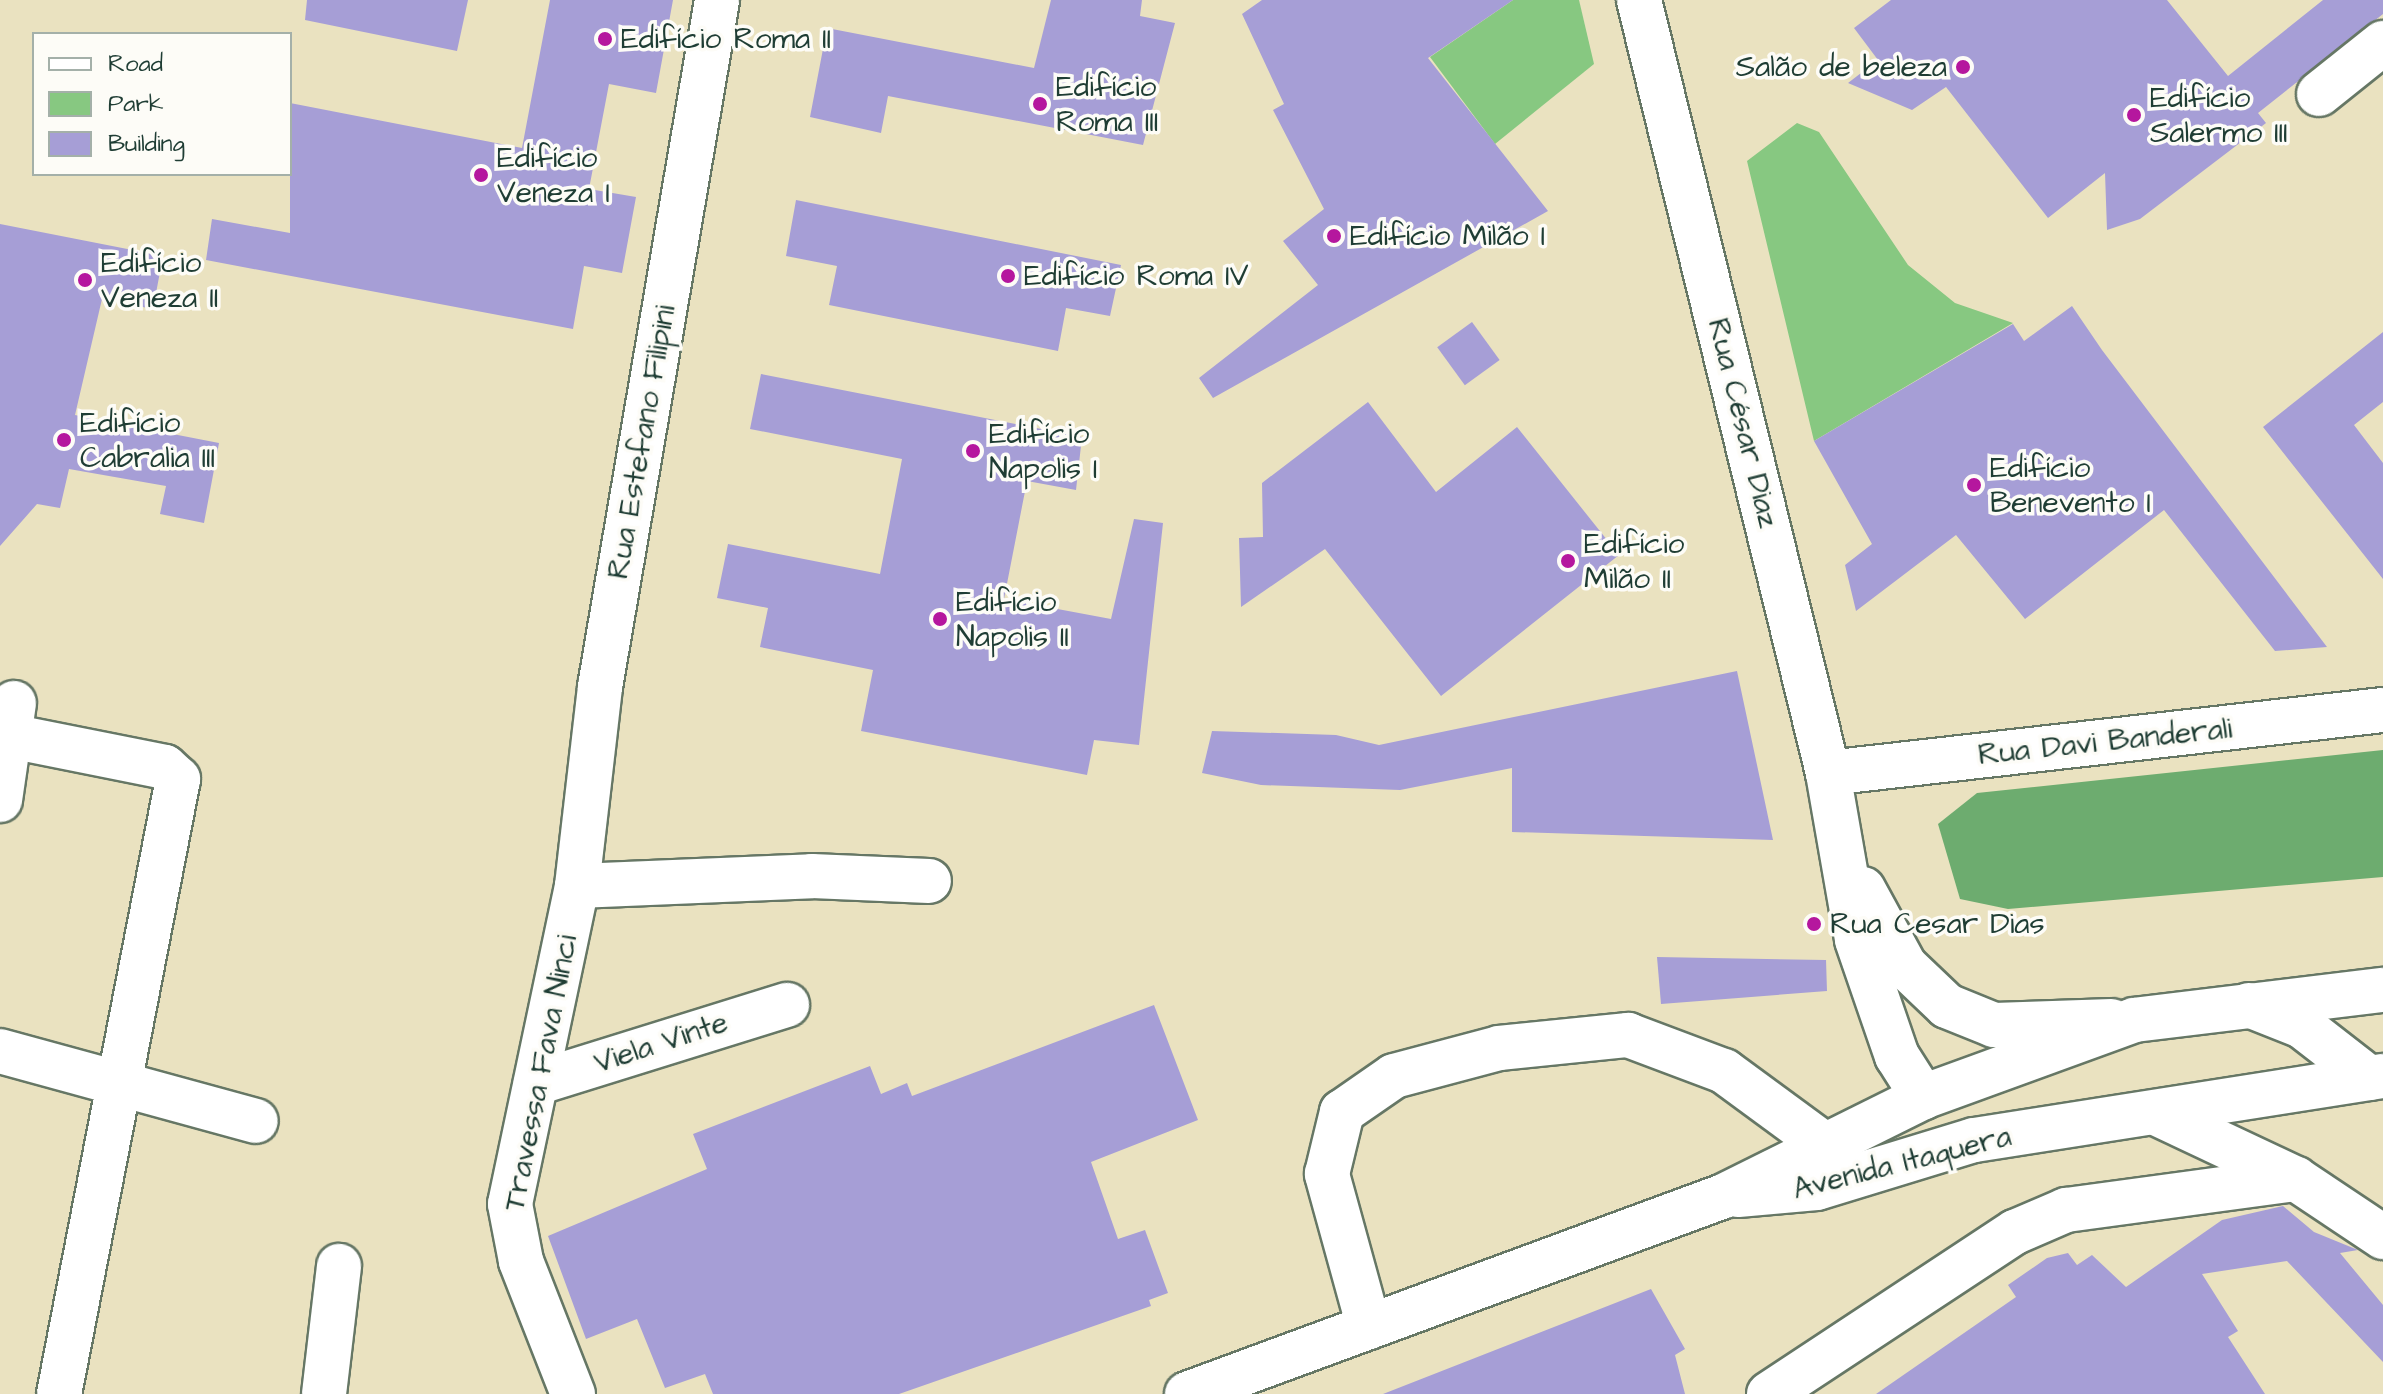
<!DOCTYPE html>
<meta charset="utf-8">
<style>
body{margin:0}
#map{position:relative;width:2383px;height:1394px;overflow:hidden;background:#eae2c0;font-family:"Architects Daughter",sans-serif}
div>[style]{position:absolute}
.green>*{inset:0;background:#87c881}
.forest>*{inset:0;background:#6dac6f}
.building>*{inset:0;background:#a69ed6;transform-origin:0 0}
.roads{filter:drop-shadow(2px 0 #667765) drop-shadow(-2px 0 #667765) drop-shadow(0 2px #667765) drop-shadow(0 -2px #667765)}
.minor>*{height:44px;margin:-22px;padding:0 22px;transform-origin:22px;border-radius:22px;background:#fff}
.major>*{height:44px;margin:-22px;padding:0 22px;transform-origin:22px;border-radius:22px;background:#fff}
.dots>*{width:22px;height:22px;translate:-50% -50%;box-sizing:border-box;border:4px solid #fdfcf7;border-radius:50%}
span{translate:-50% -50%;white-space:nowrap;text-align:center;line-height:1.15;-webkit-text-stroke:7px #fdfcf7;paint-order:stroke}
.poi-label{font-size:30px;color:#1f3d34}
.left{translate:0 -50%;text-align:left}
.right{translate:-100% -50%;text-align:right}
.street-label{font-size:30px;color:#1f3d34}
.legend{position:absolute;left:32px;top:32px;width:260px;height:144px;box-sizing:border-box;background:#fdfcf7;border:2px solid #a4b0a9;margin:0;padding:10px 14px;list-style:none;font-size:24px;color:#1f3d34}
.legend li{display:flex;align-items:center;gap:16px;height:40px}
.legend b{width:40px;border:2px solid #a4b0a9}
</style>
<div id="map">
<div class="green">
<i style="clip-path:polygon(1513px 0,1579px 0,1594px 64px,1495px 144px,1430px 57px)"></i>
<i style="clip-path:polygon(1797px 123px,1819px 132px,1908px 265px,1955px 303px,2013px 323px,1814px 441px,1747px 161px)"></i>
</div>
<div class="forest">
<i style="clip-path:polygon(2383px 750px,2383px 877px,2008px 909px,1960px 899px,1938px 824px,1977px 793px)"></i>
</div>
<div class="building">
<i style="clip-path:polygon(307px 0,468px 0,457px 51px,305px 20px)"></i>
<i style="clip-path:polygon(550px 0,673px 0,656px 93px,609px 84px,589px 189px,636px 197px,622px 273px,584px 266px,573px 329px,206px 260px,212px 219px,290px 233px,290px 103px,522px 148px)"></i>
<i style="clip-path:polygon(1051px 0,1142px 0,1140px 16px,1175px 23px,1143px 145px,888px 96px,881px 133px,810px 117px,827px 28px,1034px 68px)"></i>
<i style="clip-path:polygon(1262px 0,1513px 0,1428px 58px,1548px 211px,1213px 398px,1199px 378px,1318px 285px,1283px 241px,1324px 209px,1273px 110px,1284px 104px,1242px 14px)"></i>
<i style="clip-path:polygon(1891px 0,2167px 0,2228px 76px,2323px 0,2383px 0,2383px 14px,2258px 113px,2266px 123px,2140px 219px,2107px 230px,2105px 173px,2048px 218px,1946px 87px,1912px 110px,1848px 83px,1878px 60px,1854px 28px)"></i>
<i style="clip-path:polygon(796px 200px,1121px 265px,1110px 316px,1066px 308px,1058px 351px,829px 305px,837px 266px,786px 256px)"></i>
<i style="clip-path:polygon(0 224px,163px 256px,153px 309px,102px 299px,75px 415px,219px 443px,204px 523px,160px 514px,166px 486px,69px 469px,60px 508px,37px 504px,0 546px)"></i>
<i style="clip-path:polygon(2072px 306px,2102px 350px,2327px 647px,2275px 651px,2164px 510px,2025px 619px,1956px 535px,1856px 611px,1845px 565px,1872px 544px,1814px 441px,2013px 324px,2024px 341px)"></i>
<i style="left:1472px;top:322px;width:47px;height:43px;rotate:54deg"></i>
<i style="clip-path:polygon(2383px 332px,2383px 402px,2354px 425px,2383px 463px,2383px 579px,2263px 427px)"></i>
<i style="clip-path:polygon(761px 374px,1082px 437px,1076px 490px,1027px 481px,1004px 599px,1111px 619px,1134px 519px,1163px 523px,1139px 745px,1094px 740px,1087px 775px,861px 731px,873px 670px,760px 647px,768px 608px,717px 598px,728px 544px,880px 574px,902px 459px,750px 429px)"></i>
<i style="clip-path:polygon(1368px 402px,1436px 492px,1517px 427px,1619px 555px,1441px 696px,1325px 549px,1241px 607px,1239px 538px,1263px 537px,1262px 483px)"></i>
<i style="clip-path:polygon(1737px 671px,1773px 840px,1512px 832px,1512px 768px,1400px 790px,1261px 785px,1202px 773px,1212px 731px,1336px 735px,1379px 745px)"></i>
<i style="clip-path:polygon(1657px 957px,1826px 960px,1827px 991px,1661px 1004px)"></i>
<i style="clip-path:polygon(1154px 1005px,1198px 1120px,1091px 1162px,1118px 1239px,1145px 1230px,1168px 1293px,1149px 1300px,1151px 1306px,899px 1394px,713px 1394px,705px 1374px,665px 1388px,637px 1319px,586px 1339px,548px 1236px,707px 1169px,693px 1134px,870px 1066px,881px 1094px,907px 1083px,912px 1096px)"></i>
<i style="clip-path:polygon(2283px 1206px,2314px 1232px,2358px 1250px,2340px 1253px,2383px 1305px,2383px 1362px,2287px 1261px,2202px 1274px,2238px 1331px,2228px 1337px,2265px 1394px,1876px 1394px,2016px 1297px,2008px 1285px,2047px 1258px,2068px 1253px,2077px 1265px,2092px 1255px,2126px 1287px,2222px 1220px)"></i>
<i style="clip-path:polygon(1651px 1289px,1685px 1349px,1675px 1355px,1685px 1394px,1383px 1394px)"></i>
</div>
<div class="roads">
<div class="minor">
<i style="left:1639px;top:0;width:796px;rotate:76.26deg"></i>
<i style="left:1828px;top:773px;width:169px;rotate:80.1deg"></i>
<i style="left:1857px;top:940px;width:123px;rotate:71deg"></i>
<i style="left:1897px;top:1056px;width:49px;rotate:57.6deg"></i>
<i style="left:2319px;top:94px;width:82px;rotate:-38.6deg"></i>
<i style="left:0;top:734px;width:168px;rotate:11.3deg"></i>
<i style="left:165px;top:767px;width:18px;rotate:43deg"></i>
<i style="left:178px;top:779px;width:626px;rotate:100.95deg"></i>
<i style="left:1828px;top:773px;width:559px;rotate:-6.48deg"></i>
<i style="left:0;top:800px;width:98px;rotate:-81.8deg"></i>
<i style="left:577px;top:886px;width:235px;rotate:-2.4deg"></i>
<i style="left:812px;top:876px;width:117px;rotate:2.4deg"></i>
<i style="left:1863px;top:889px;width:88px;rotate:61.4deg"></i>
<i style="left:1905px;top:966px;width:58px;rotate:43.6deg"></i>
<i style="left:1947px;top:1006px;width:51px;rotate:22deg"></i>
<i style="left:1994px;top:1025px;width:118px;rotate:-1.9deg"></i>
<i style="left:0;top:1051px;width:265px;rotate:15.3deg"></i>
<i style="left:536px;top:1083px;width:263px;rotate:-17.3deg"></i>
<i style="left:2160px;top:1115px;width:150px;rotate:25.2deg"></i>
<i style="left:2296px;top:1179px;width:105px;rotate:33.7deg"></i>
<i style="left:1369px;top:1327px;width:159px;rotate:-105.4deg"></i>
<i style="left:1327px;top:1174px;width:64px;rotate:-76.4deg"></i>
<i style="left:1342px;top:1112px;width:63px;rotate:-34.7deg"></i>
<i style="left:1394px;top:1076px;width:109px;rotate:-14.9deg"></i>
<i style="left:1499px;top:1048px;width:130px;rotate:-5.8deg"></i>
<i style="left:1628px;top:1035px;width:103px;rotate:20.6deg"></i>
<i style="left:1724px;top:1071px;width:122px;rotate:36.3deg"></i>
<i style="left:324px;top:1394px;width:129px;rotate:-83.3deg"></i>
<i style="left:573px;top:1394px;width:143px;rotate:-111.4deg"></i>
<i style="left:521px;top:1261px;width:58px;rotate:-100.9deg"></i>
<i style="left:510px;top:1204px;width:325px;rotate:-78.1deg"></i>
<i style="left:577px;top:886px;width:200px;rotate:-83.4deg"></i>
<i style="left:600px;top:687px;width:697px;rotate:-80.33deg"></i>
<i style="left:1769px;top:1394px;width:295px;rotate:-33.4deg"></i>
<i style="left:2015px;top:1232px;width:56px;rotate:-23.3deg"></i>
<i style="left:2066px;top:1210px;width:232px;rotate:-7.7deg"></i>
</div>
<div class="major">
<i style="left:2249px;top:1005px;width:57px;rotate:21.6deg"></i>
<i style="left:2302px;top:1026px;width:85px;rotate:37.8deg"></i>
<i style="left:1738px;top:1195px;width:79px;rotate:-5.1deg"></i>
<i style="left:1817px;top:1188px;width:164px;rotate:-17deg"></i>
<i style="left:1974px;top:1140px;width:414px;rotate:-8.9deg"></i>
<i style="left:1187px;top:1394px;width:572px;rotate:-20.24deg"></i>
<i style="left:1724px;top:1196px;width:222px;rotate:-26.4deg"></i>
<i style="left:1923px;top:1097px;width:225px;rotate:-20deg"></i>
<i style="left:2134px;top:1020px;width:251px;rotate:-6.9deg"></i>
</div>
</div>
<div class="dots">
<i style="left:605px;top:39px;background:#b5179e"></i>
<i style="left:1963px;top:67px;background:#b5179e"></i>
<i style="left:1040px;top:104px;background:#b5179e"></i>
<i style="left:2134px;top:115px;background:#b5179e"></i>
<i style="left:481px;top:175px;background:#b5179e"></i>
<i style="left:1334px;top:236px;background:#b5179e"></i>
<i style="left:1008px;top:276px;background:#b5179e"></i>
<i style="left:85px;top:280px;background:#b5179e"></i>
<i style="left:64px;top:440px;background:#b5179e"></i>
<i style="left:973px;top:451px;background:#b5179e"></i>
<i style="left:1974px;top:485px;background:#b5179e"></i>
<i style="left:1568px;top:561px;background:#b5179e"></i>
<i style="left:940px;top:619px;background:#b5179e"></i>
<i style="left:1814px;top:924px;background:#b5179e"></i>
</div>
<div class="poi-label">
<span class="left" style="left:621px;top:39px">Edifício Roma II</span>
<span class="right" style="left:1947px;top:67px">Salão de beleza</span>
<span class="left" style="left:1056px;top:104px">Edifício<br>Roma III</span>
<span class="left" style="left:2150px;top:115px">Edifício<br>Salermo III</span>
<span class="left" style="left:497px;top:175px">Edifício<br>Veneza I</span>
<span class="left" style="left:1350px;top:236px">Edifício Milão I</span>
<span class="left" style="left:101px;top:280px">Edifício<br>Veneza II</span>
<span class="left" style="left:1024px;top:276px">Edifício Roma IV</span>
<span class="left" style="left:80px;top:440px">Edifício<br>Cabralia III</span>
<span class="left" style="left:989px;top:451px">Edifício<br>Napolis I</span>
<span class="left" style="left:1990px;top:485px">Edifício<br>Benevento I</span>
<span class="left" style="left:1584px;top:561px">Edifício<br>Milão II</span>
<span class="left" style="left:956px;top:619px">Edifício<br>Napolis II</span>
<span class="left" style="left:1830px;top:924px">Rua Cesar Dias</span>
</div>
<div class="street-label">
<span style="left:1743px;top:423px;rotate:76deg">Rua César Diaz</span>
<span style="left:642px;top:442px;rotate:-80deg">Rua Estefano Filipini</span>
<span style="left:2105px;top:742px;rotate:-6deg">Rua Davi Banderali</span>
<span style="left:661px;top:1043px;rotate:-18deg">Viela Vinte</span>
<span style="left:541px;top:1073px;rotate:-79deg">Travessa Fava Ninci</span>
<span style="left:1902px;top:1163px;rotate:-14deg">Avenida Itaquera</span>
</div>
<ul class="legend">
<li><b style="height:10px;background:#fff"></b>Road</li>
<li><b style="height:22px;background:#87c881"></b>Park</li>
<li><b style="height:22px;background:#a69ed6"></b>Building</li>
</ul>
</div>
